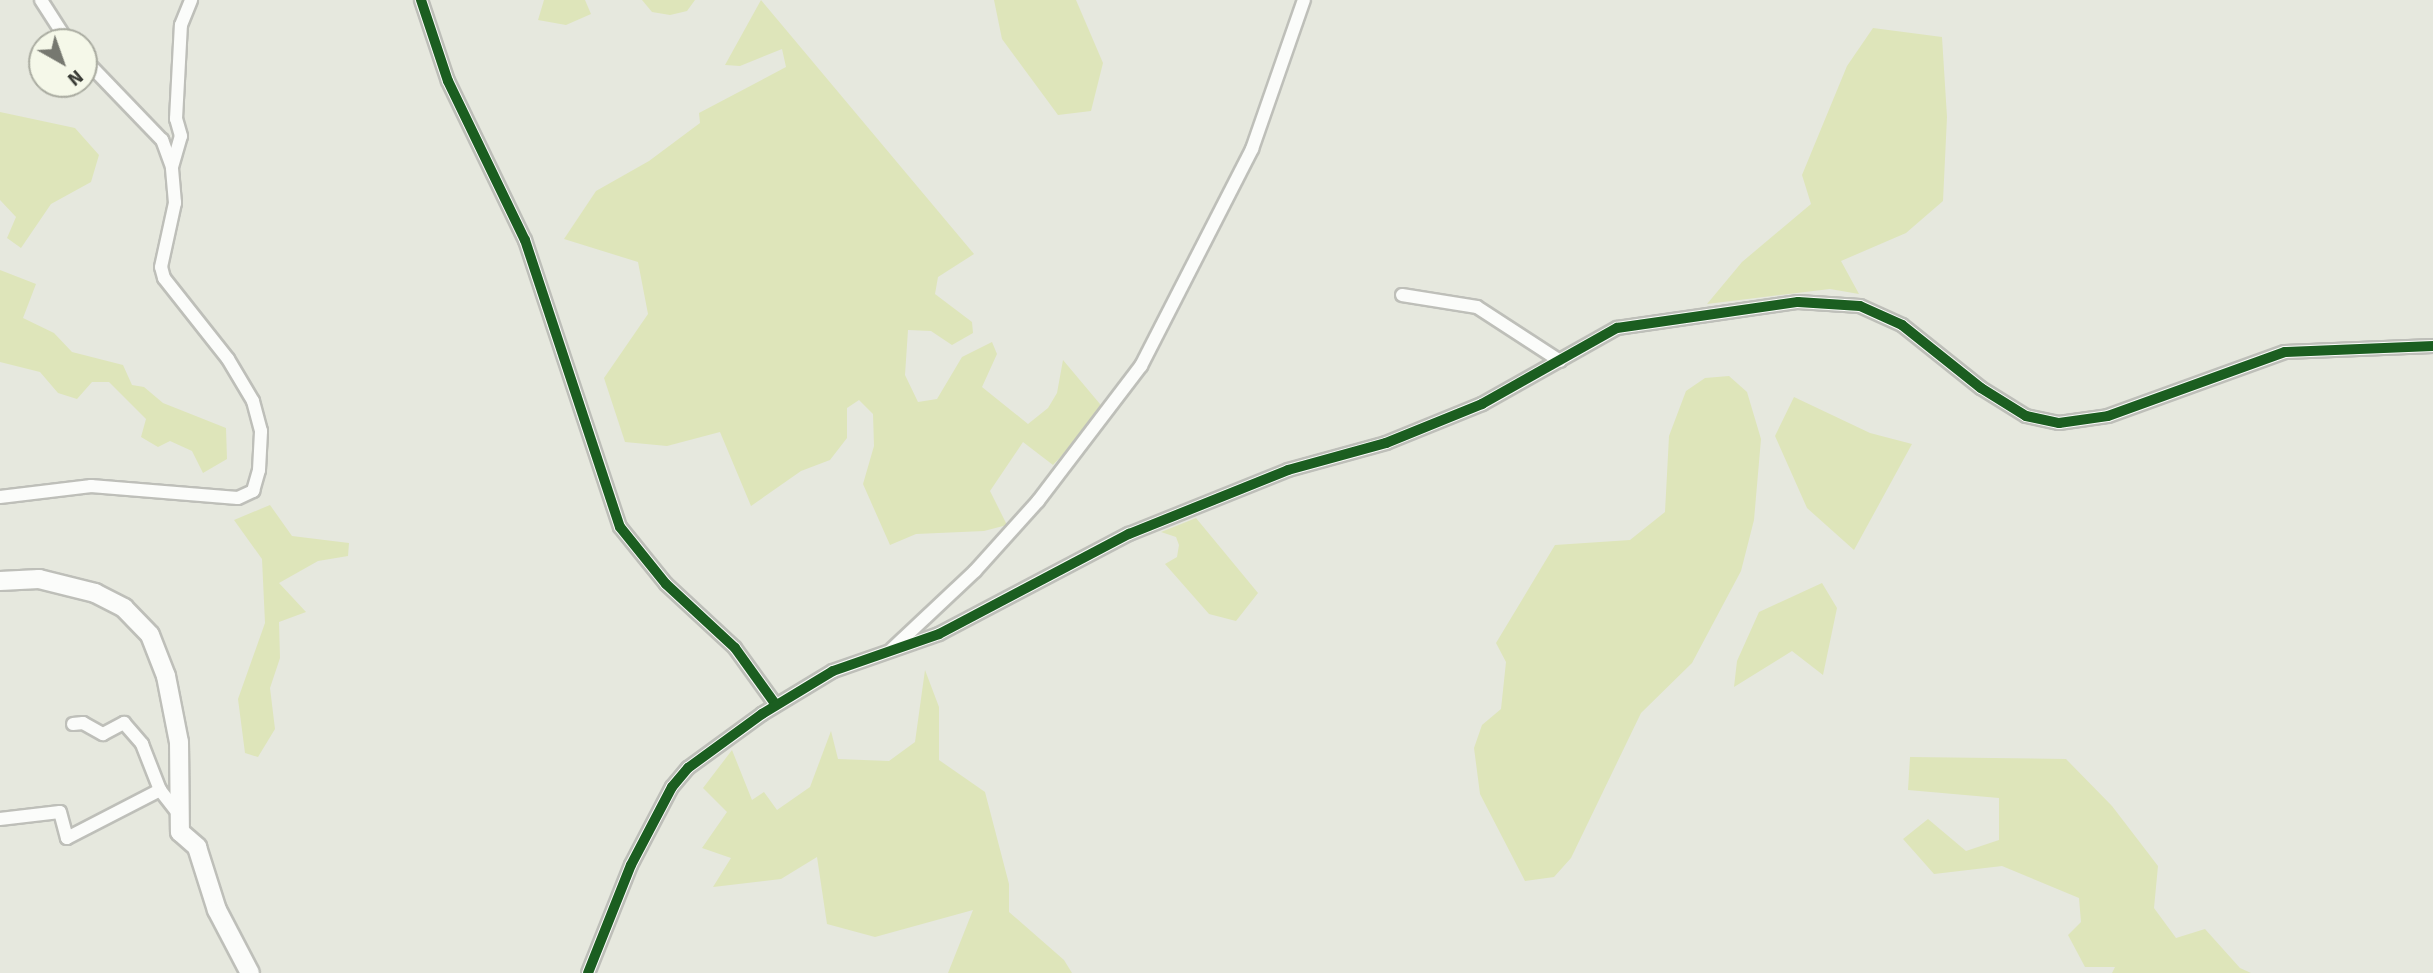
<!DOCTYPE html>
<style>
body{margin:0}
#map{position:relative;width:2433px;height:973px;overflow:hidden;background:#e6e8de;font-family:Signika,sans-serif}
div>[style]{position:absolute}
.green>*{inset:0;background:#dee5ba}
.roads{filter:drop-shadow(2px 0 #bebfb9) drop-shadow(-2px 0 #bebfb9) drop-shadow(0 2px #bebfb9) drop-shadow(0 -2px #bebfb9)}
.street>*{height:12px;margin:-6px;padding:0 6px;transform-origin:6px;border-radius:6px;background:#fbfcfa}
.secondary>*{height:18px;margin:-9px;padding:0 9px;transform-origin:9px;border-radius:9px;background:#fbfcfa}
.cycleway>*{height:10px;margin:-5px;padding:0 5px;transform-origin:5px;border-radius:5px;background:#1b5e20}
span{translate:-50% -50%;white-space:nowrap;text-align:center;line-height:1.15;-webkit-text-stroke:7px #f5f8e9;paint-order:stroke}
.north{position:absolute;left:28px;top:28px;width:70px;height:70px;box-sizing:border-box;background:#f5f8e9;border:2px solid #aaaca1;border-radius:50%;rotate:140deg;font-size:19px;font-weight:700;line-height:28px;text-align:center;color:#393b35}
.north::after{content:'';display:block;margin:auto;width:24px;height:32px;background:#767870;clip-path:polygon(50% 0,100% 100%,50% 72%,0 100%)}
</style>
<div id="map">
<div class="green">
<i style="clip-path:polygon(544px 0,585px 0,591px 14px,566px 25px,538px 20px)"></i>
<i style="clip-path:polygon(642px 0,695px 0,687px 11px,670px 15px,652px 12px)"></i>
<i style="clip-path:polygon(761px 0,974px 254px,938px 277px,935px 294px,972px 322px,973px 333px,952px 345px,931px 331px,908px 330px,905px 375px,918px 402px,937px 399px,962px 357px,992px 342px,997px 354px,982px 387px,1028px 424px,1048px 408px,1057px 393px,1063px 360px,1105px 410px,1053px 465px,1023px 442px,990px 491px,1007px 525px,984px 531px,916px 534px,890px 545px,863px 484px,874px 446px,873px 414px,859px 400px,847px 408px,847px 438px,830px 460px,801px 471px,751px 506px,720px 432px,667px 446px,625px 442px,604px 378px,648px 314px,638px 262px,564px 239px,596px 191px,649px 161px,700px 123px,699px 113px,786px 67px,782px 49px,740px 66px,725px 65px)"></i>
<i style="clip-path:polygon(994px 0,1076px 0,1103px 63px,1091px 111px,1058px 115px,1002px 39px)"></i>
<i style="clip-path:polygon(1873px 28px,1942px 37px,1947px 117px,1943px 201px,1906px 233px,1841px 261px,1859px 294px,1830px 289px,1707px 304px,1742px 262px,1811px 204px,1802px 175px,1847px 66px)"></i>
<i style="clip-path:polygon(0 112px,75px 128px,99px 155px,91px 182px,51px 204px,21px 248px,7px 238px,16px 217px,0 200px)"></i>
<i style="clip-path:polygon(0 270px,36px 284px,23px 318px,54px 333px,72px 352px,123px 365px,132px 385px,144px 387px,163px 403px,226px 428px,227px 459px,203px 473px,192px 451px,170px 441px,158px 447px,141px 437px,146px 419px,109px 382px,92px 382px,77px 399px,58px 393px,40px 372px,0 362px)"></i>
<i style="clip-path:polygon(1729px 376px,1747px 392px,1761px 439px,1754px 520px,1741px 571px,1692px 663px,1641px 713px,1571px 858px,1554px 877px,1525px 881px,1480px 794px,1474px 748px,1482px 725px,1501px 709px,1506px 662px,1496px 643px,1555px 545px,1630px 540px,1665px 512px,1669px 436px,1686px 391px,1705px 378px)"></i>
<i style="clip-path:polygon(1794px 397px,1870px 433px,1912px 444px,1854px 550px,1807px 508px,1775px 436px)"></i>
<i style="clip-path:polygon(270px 505px,292px 536px,349px 543px,348px 556px,318px 561px,279px 583px,306px 612px,279px 622px,280px 658px,270px 688px,275px 729px,258px 757px,245px 753px,238px 699px,265px 623px,262px 559px,234px 520px)"></i>
<i style="clip-path:polygon(1196px 518px,1258px 593px,1236px 621px,1209px 614px,1165px 564px,1177px 557px,1179px 545px,1176px 537px,1161px 532px)"></i>
<i style="clip-path:polygon(1822px 583px,1837px 608px,1823px 675px,1792px 651px,1734px 687px,1737px 661px,1759px 612px)"></i>
<i style="clip-path:polygon(925px 670px,939px 707px,939px 760px,985px 792px,1009px 884px,1009px 912px,1064px 960px,1072px 973px,948px 973px,973px 910px,875px 937px,827px 924px,817px 857px,781px 879px,713px 887px,731px 858px,702px 848px,727px 812px,703px 788px,732px 750px,752px 800px,764px 792px,777px 810px,810px 787px,831px 731px,838px 759px,889px 761px,915px 742px)"></i>
<i style="clip-path:polygon(1910px 757px,2066px 759px,2112px 806px,2158px 866px,2154px 908px,2176px 938px,2205px 929px,2240px 968px,2251px 973px,2112px 973px,2115px 967px,2085px 967px,2068px 935px,2081px 922px,2079px 898px,2002px 866px,1934px 874px,1903px 839px,1928px 819px,1966px 851px,1999px 840px,1999px 798px,1908px 790px)"></i>
</div>
<div class="roads">
<div class="street">
<i style="left:41px;top:0;width:50px;rotate:57.3deg"></i>
<i style="left:421px;top:0;width:85px;rotate:71.6deg"></i>
<i style="left:448px;top:81px;width:177px;rotate:64.2deg"></i>
<i style="left:525px;top:240px;width:302px;rotate:71.7deg"></i>
<i style="left:620px;top:527px;width:73px;rotate:51.1deg"></i>
<i style="left:666px;top:584px;width:94px;rotate:42.8deg"></i>
<i style="left:735px;top:648px;width:70px;rotate:54.3deg"></i>
<i style="left:172px;top:167px;width:32px;rotate:-74deg"></i>
<i style="left:181px;top:136px;width:18px;rotate:-106deg"></i>
<i style="left:176px;top:119px;width:94px;rotate:-87deg"></i>
<i style="left:181px;top:25px;width:27px;rotate:-68deg"></i>
<i style="left:1402px;top:295px;width:76px;rotate:9.1deg"></i>
<i style="left:1477px;top:307px;width:99px;rotate:33deg"></i>
<i style="left:0;top:497px;width:92px;rotate:-6.9deg"></i>
<i style="left:91px;top:486px;width:147px;rotate:4.7deg"></i>
<i style="left:238px;top:498px;width:17px;rotate:-25deg"></i>
<i style="left:253px;top:491px;width:22px;rotate:-74deg"></i>
<i style="left:259px;top:470px;width:39px;rotate:-87deg"></i>
<i style="left:261px;top:431px;width:31px;rotate:-105deg"></i>
<i style="left:253px;top:401px;width:49px;rotate:-120.8deg"></i>
<i style="left:228px;top:359px;width:103px;rotate:-128.3deg"></i>
<i style="left:164px;top:278px;width:11px;rotate:-105deg"></i>
<i style="left:161px;top:267px;width:66px;rotate:-77.7deg"></i>
<i style="left:175px;top:203px;width:36px;rotate:-95deg"></i>
<i style="left:172px;top:167px;width:29px;rotate:-110deg"></i>
<i style="left:162px;top:140px;width:112px;rotate:-133.9deg"></i>
<i style="left:892px;top:649px;width:114px;rotate:-43.2deg"></i>
<i style="left:975px;top:571px;width:94px;rotate:-48deg"></i>
<i style="left:1038px;top:501px;width:170px;rotate:-52.7deg"></i>
<i style="left:1141px;top:366px;width:244px;rotate:-62.9deg"></i>
<i style="left:1252px;top:149px;width:158px;rotate:-70.8deg"></i>
<i style="left:73px;top:724px;width:10px;rotate:-6deg"></i>
<i style="left:83px;top:723px;width:23px;rotate:29deg"></i>
<i style="left:103px;top:734px;width:24px;rotate:-28deg"></i>
<i style="left:124px;top:723px;width:28px;rotate:49deg"></i>
<i style="left:142px;top:744px;width:49px;rotate:68.6deg"></i>
<i style="left:160px;top:790px;width:33px;rotate:52deg"></i>
<i style="left:0;top:819px;width:60px;rotate:-6.7deg"></i>
<i style="left:60px;top:812px;width:27px;rotate:75deg"></i>
<i style="left:67px;top:838px;width:105px;rotate:-27.3deg"></i>
<i style="left:588px;top:973px;width:116px;rotate:-68.3deg"></i>
<i style="left:631px;top:865px;width:88px;rotate:-62.3deg"></i>
<i style="left:672px;top:787px;width:25px;rotate:-50deg"></i>
<i style="left:688px;top:768px;width:92px;rotate:-36.1deg"></i>
<i style="left:762px;top:714px;width:83px;rotate:-31.2deg"></i>
<i style="left:833px;top:671px;width:112px;rotate:-19.2deg"></i>
<i style="left:939px;top:634px;width:215px;rotate:-27.8deg"></i>
<i style="left:1129px;top:534px;width:171px;rotate:-21.9deg"></i>
<i style="left:1288px;top:470px;width:102px;rotate:-15.4deg"></i>
<i style="left:1386px;top:443px;width:104px;rotate:-22.1deg"></i>
<i style="left:1482px;top:404px;width:155px;rotate:-29.4deg"></i>
<i style="left:1617px;top:328px;width:183px;rotate:-8.2deg"></i>
<i style="left:1798px;top:302px;width:62px;rotate:3.7deg"></i>
<i style="left:1860px;top:306px;width:46px;rotate:24.3deg"></i>
<i style="left:1902px;top:325px;width:101px;rotate:38.6deg"></i>
<i style="left:1981px;top:388px;width:53px;rotate:31.9deg"></i>
<i style="left:2026px;top:416px;width:34px;rotate:12deg"></i>
<i style="left:2059px;top:423px;width:49px;rotate:-8.1deg"></i>
<i style="left:2108px;top:416px;width:188px;rotate:-19.9deg"></i>
<i style="left:2285px;top:352px;width:148px;rotate:-2.3deg"></i>
</div>
<div class="secondary">
<i style="left:0;top:581px;width:39px;rotate:-3deg"></i>
<i style="left:39px;top:579px;width:58px;rotate:14deg"></i>
<i style="left:95px;top:593px;width:33px;rotate:27deg"></i>
<i style="left:124px;top:608px;width:37px;rotate:46deg"></i>
<i style="left:150px;top:635px;width:44px;rotate:68.7deg"></i>
<i style="left:166px;top:676px;width:67px;rotate:78.9deg"></i>
<i style="left:179px;top:742px;width:90px;rotate:89.4deg"></i>
<i style="left:180px;top:832px;width:23px;rotate:41deg"></i>
<i style="left:197px;top:847px;width:66px;rotate:72.4deg"></i>
<i style="left:217px;top:910px;width:71px;rotate:62.4deg"></i>
</div>
</div>
<div class="cycleway">
<i style="left:421px;top:0;width:85px;rotate:71.6deg"></i>
<i style="left:448px;top:81px;width:177px;rotate:64.2deg"></i>
<i style="left:525px;top:240px;width:302px;rotate:71.7deg"></i>
<i style="left:620px;top:527px;width:73px;rotate:51.1deg"></i>
<i style="left:666px;top:584px;width:94px;rotate:42.8deg"></i>
<i style="left:735px;top:648px;width:70px;rotate:54.3deg"></i>
<i style="left:588px;top:973px;width:116px;rotate:-68.3deg"></i>
<i style="left:631px;top:865px;width:88px;rotate:-62.3deg"></i>
<i style="left:672px;top:787px;width:25px;rotate:-50deg"></i>
<i style="left:688px;top:768px;width:92px;rotate:-36.1deg"></i>
<i style="left:762px;top:714px;width:83px;rotate:-31.2deg"></i>
<i style="left:833px;top:671px;width:112px;rotate:-19.2deg"></i>
<i style="left:939px;top:634px;width:215px;rotate:-27.8deg"></i>
<i style="left:1129px;top:534px;width:171px;rotate:-21.9deg"></i>
<i style="left:1288px;top:470px;width:102px;rotate:-15.4deg"></i>
<i style="left:1386px;top:443px;width:104px;rotate:-22.1deg"></i>
<i style="left:1482px;top:404px;width:155px;rotate:-29.4deg"></i>
<i style="left:1617px;top:328px;width:183px;rotate:-8.2deg"></i>
<i style="left:1798px;top:302px;width:62px;rotate:3.7deg"></i>
<i style="left:1860px;top:306px;width:46px;rotate:24.3deg"></i>
<i style="left:1902px;top:325px;width:101px;rotate:38.6deg"></i>
<i style="left:1981px;top:388px;width:53px;rotate:31.9deg"></i>
<i style="left:2026px;top:416px;width:34px;rotate:12deg"></i>
<i style="left:2059px;top:423px;width:49px;rotate:-8.1deg"></i>
<i style="left:2108px;top:416px;width:188px;rotate:-19.9deg"></i>
<i style="left:2285px;top:352px;width:148px;rotate:-2.3deg"></i>
</div>
<div class="north">N</div>
</div>
